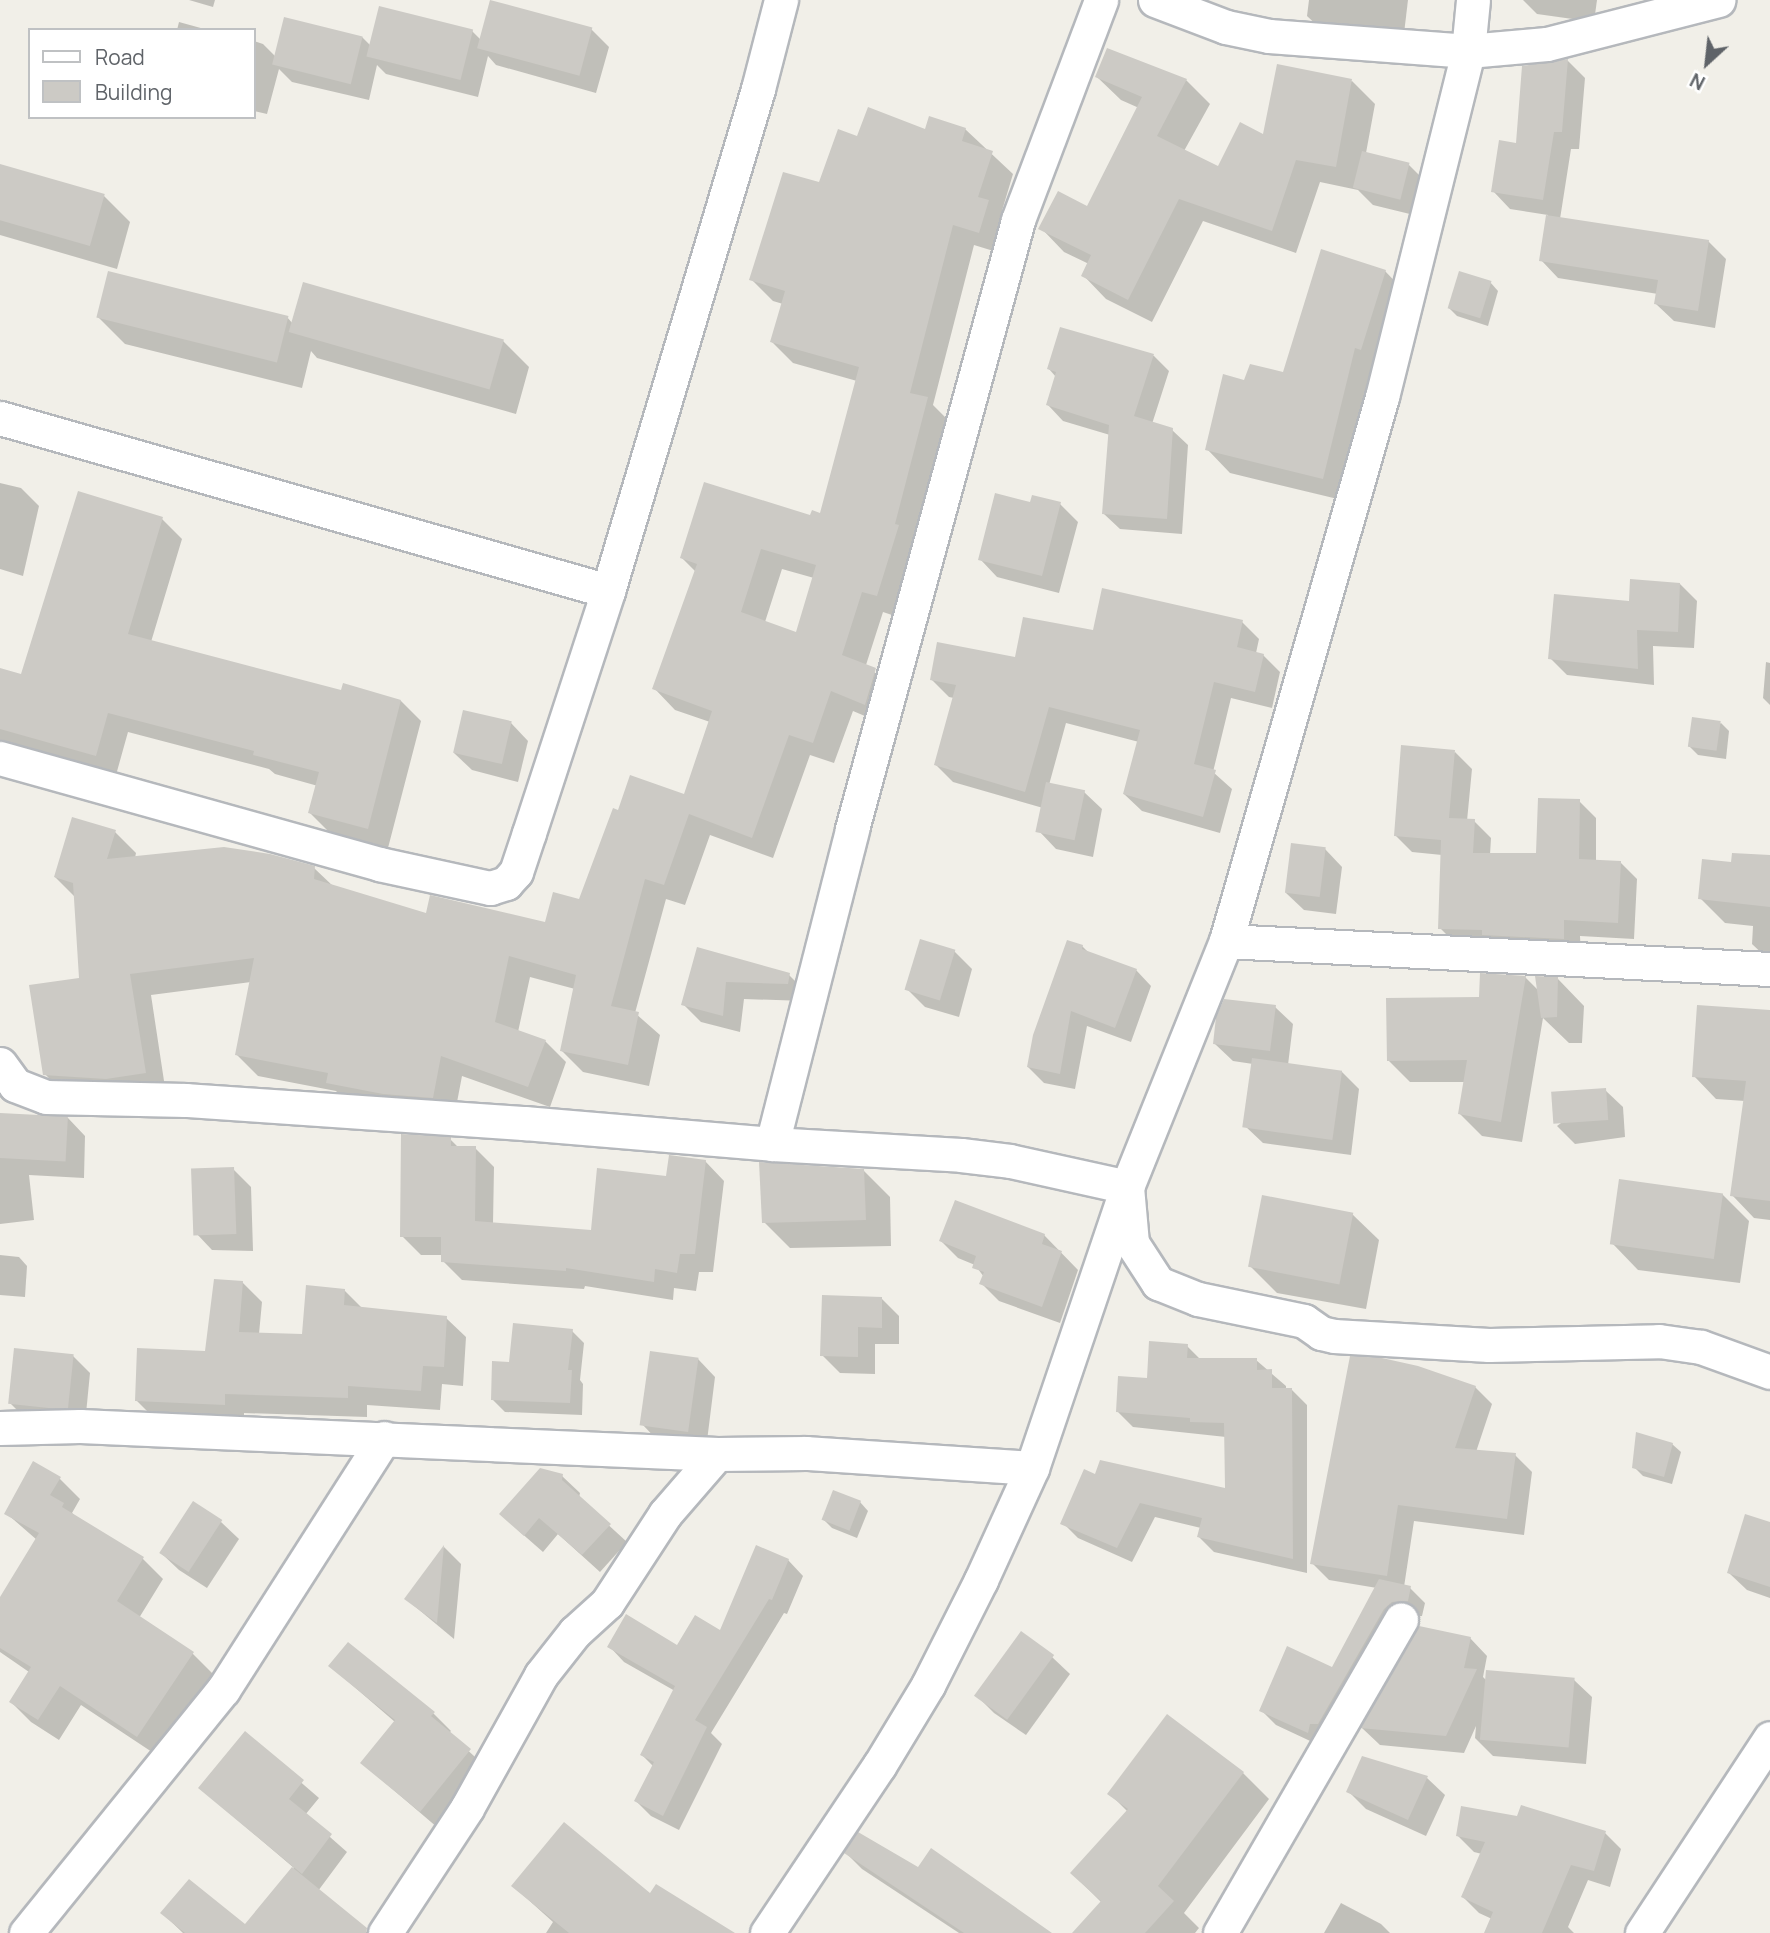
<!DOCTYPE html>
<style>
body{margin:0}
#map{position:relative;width:1770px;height:1933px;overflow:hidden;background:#f1efe8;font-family:Manrope,sans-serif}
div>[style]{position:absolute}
.shadow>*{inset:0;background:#0003}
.building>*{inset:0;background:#cccac5;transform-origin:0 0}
.roads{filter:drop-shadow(2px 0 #b5b8bc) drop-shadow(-2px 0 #b5b8bc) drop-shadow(0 2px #b5b8bc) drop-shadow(0 -2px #b5b8bc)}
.minor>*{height:33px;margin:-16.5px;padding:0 16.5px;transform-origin:16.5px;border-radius:16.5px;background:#fff}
span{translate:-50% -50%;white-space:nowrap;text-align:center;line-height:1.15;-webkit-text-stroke:7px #fff;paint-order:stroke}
.legend{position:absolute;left:28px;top:28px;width:228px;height:91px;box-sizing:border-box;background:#fff;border:2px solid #bfc1c3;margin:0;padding:9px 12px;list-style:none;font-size:21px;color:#5f6368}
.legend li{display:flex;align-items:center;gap:14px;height:35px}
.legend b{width:35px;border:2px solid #bfc1c3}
.north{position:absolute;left:1672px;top:28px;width:70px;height:70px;-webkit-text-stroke:5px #fff;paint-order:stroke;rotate:207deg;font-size:19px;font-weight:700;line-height:28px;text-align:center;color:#5f6368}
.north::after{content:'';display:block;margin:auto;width:24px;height:32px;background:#5f6368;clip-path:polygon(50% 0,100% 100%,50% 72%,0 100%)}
</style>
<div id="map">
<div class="shadow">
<i style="clip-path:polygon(189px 0,215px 0,213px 7px)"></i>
<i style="clip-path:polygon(1309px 0,1408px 0,1403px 42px,1325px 33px,1307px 16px)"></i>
<i style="clip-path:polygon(1523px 0,1597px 0,1594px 22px,1537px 14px)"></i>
<i style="clip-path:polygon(179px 22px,208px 30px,177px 30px)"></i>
<i style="clip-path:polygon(591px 29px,609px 47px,596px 93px,496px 65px,488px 56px,478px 97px,386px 74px,377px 65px,369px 100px,292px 82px,279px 69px,267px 114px,254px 111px,254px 41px,263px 44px,276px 57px,362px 37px,371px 46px,472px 31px,481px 40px)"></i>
<i style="clip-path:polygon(1568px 61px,1585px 78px,1579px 149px,1571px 149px,1560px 219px,1708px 241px,1726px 259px,1715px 328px,1674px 321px,1656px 304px,1658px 294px,1558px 278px,1541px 260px,1548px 215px,1510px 209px,1493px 191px,1517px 145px,1523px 67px)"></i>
<i style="clip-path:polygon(1097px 77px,1186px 80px,1210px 104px,1184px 151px,1218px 168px,1352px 81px,1375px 104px,1366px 153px,1408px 164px,1426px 182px,1418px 216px,1373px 205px,1358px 190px,1320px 182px,1296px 253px,1203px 221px,1152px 322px,1106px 299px,1083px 275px,1089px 264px,1064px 252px,1041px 228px,1088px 208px,1139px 108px,1121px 100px)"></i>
<i style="clip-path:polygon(evenodd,965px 129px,1013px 174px,1001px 214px,1010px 223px,1000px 253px,974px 245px,933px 405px,948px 420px,898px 617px,883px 612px,866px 665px,896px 691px,886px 725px,853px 711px,834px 763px,810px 755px,773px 858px,710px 835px,685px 905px,666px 899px,635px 1013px,660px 1035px,649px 1086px,583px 1072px,562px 1051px,575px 989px,530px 977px,518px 1032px,545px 1041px,566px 1062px,550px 1107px,462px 1076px,454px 1118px,349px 1104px,336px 1091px,258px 1076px,237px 1055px,251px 982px,151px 995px,166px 1094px,66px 1096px,45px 1074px,81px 979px,75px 897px,55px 877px,115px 832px,136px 853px,135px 858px,314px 868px,334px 887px,427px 915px,546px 924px,580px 901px,619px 812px,685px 796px,710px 722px,675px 710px,654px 688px,696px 572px,682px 558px,822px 515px,857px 381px,793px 363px,772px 342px,783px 304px,773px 301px,751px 279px,820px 184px,858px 138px,965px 129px,782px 569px,814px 578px,797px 634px,765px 622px,782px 569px)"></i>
<i style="clip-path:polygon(0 166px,104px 196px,130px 222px,117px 269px,0 235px)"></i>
<i style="clip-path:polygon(1385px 271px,1408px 295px,1346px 501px,1230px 473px,1207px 449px,1245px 382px,1285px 374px)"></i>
<i style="clip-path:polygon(1490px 282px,1498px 291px,1488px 326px,1457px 316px,1449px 308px)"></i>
<i style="clip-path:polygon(287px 317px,293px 324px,503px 341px,529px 367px,516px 414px,317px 358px,311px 351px,302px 388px,125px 344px,99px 318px)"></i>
<i style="clip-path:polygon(1061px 329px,1154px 356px,1169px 371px,1152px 424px,1172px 430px,1188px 445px,1182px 534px,1120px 529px,1104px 514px,1110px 435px,1063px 421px,1048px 405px,1056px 377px,1049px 369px)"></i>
<i style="clip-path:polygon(0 483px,21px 488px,39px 506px,23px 576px,0 569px)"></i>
<i style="clip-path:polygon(1033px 497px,1060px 504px,1078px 522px,1059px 593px,997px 577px,980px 559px,1032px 504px)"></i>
<i style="clip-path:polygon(162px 519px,182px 539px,151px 642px,342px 692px,401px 701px,421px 721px,388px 848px,330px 833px,310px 813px,318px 786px,275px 774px,269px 769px,128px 732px,116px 775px,0 750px,0 670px,23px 676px)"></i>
<i style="clip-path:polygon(1680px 584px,1697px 601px,1694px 648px,1653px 646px,1654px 685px,1567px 675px,1550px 658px,1630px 603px)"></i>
<i style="clip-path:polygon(1242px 622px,1259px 639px,1256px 653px,1263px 655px,1280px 672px,1272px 708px,1231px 698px,1213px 772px,1232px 789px,1220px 833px,1142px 811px,1124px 794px,1139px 742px,1066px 723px,1049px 785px,1084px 792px,1102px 809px,1093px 857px,1056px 849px,1039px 831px,1043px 808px,953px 782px,936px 765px,954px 698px,949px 697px,932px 680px,1016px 659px,1094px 632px)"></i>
<i style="clip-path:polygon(1766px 662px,1770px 663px,1770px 705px,1763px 698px)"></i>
<i style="clip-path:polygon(511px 723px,528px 741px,518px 782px,472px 770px,454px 753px)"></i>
<i style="clip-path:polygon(1721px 723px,1729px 731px,1726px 759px,1698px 755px,1690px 747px)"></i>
<i style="clip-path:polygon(1455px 752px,1472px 769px,1467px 821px,1474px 821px,1491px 838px,1490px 855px,1537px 854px,1579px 801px,1596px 818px,1596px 861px,1620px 862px,1637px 879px,1634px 939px,1580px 936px,1581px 955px,1457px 945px,1440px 928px,1442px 855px,1412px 852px,1395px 835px)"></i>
<i style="clip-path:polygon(1325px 849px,1342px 867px,1336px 914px,1304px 910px,1286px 893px)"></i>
<i style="clip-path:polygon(1770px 856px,1770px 961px,1752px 944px,1753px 926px,1725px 923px,1700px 898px,1732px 864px)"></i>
<i style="clip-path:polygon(1082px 946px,1090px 954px,1136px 970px,1151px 986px,1131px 1042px,1087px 1026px,1075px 1089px,1044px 1083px,1028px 1067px)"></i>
<i style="clip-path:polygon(698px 949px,789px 975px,807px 993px,805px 1001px,744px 999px,740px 1032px,701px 1022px,683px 1004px)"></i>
<i style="clip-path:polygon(954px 951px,972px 969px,959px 1017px,925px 1007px,908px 990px)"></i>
<i style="clip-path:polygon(1525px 977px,1539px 991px,1558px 979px,1584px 1006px,1582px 1043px,1569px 1043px,1543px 1018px,1522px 1142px,1482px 1136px,1460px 1114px,1466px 1082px,1410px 1082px,1388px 1060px,1481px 999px)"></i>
<i style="clip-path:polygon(1275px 1007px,1293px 1024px,1288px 1065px,1342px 1072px,1359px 1089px,1351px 1155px,1263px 1143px,1245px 1126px,1253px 1064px,1233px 1061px,1215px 1044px)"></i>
<i style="clip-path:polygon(1770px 1012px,1770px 1220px,1754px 1218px,1732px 1195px,1745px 1101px,1716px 1099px,1694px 1076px)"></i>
<i style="clip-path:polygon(1605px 1090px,1623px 1107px,1625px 1137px,1575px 1144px,1557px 1126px)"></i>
<i style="clip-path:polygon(0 1115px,68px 1118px,85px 1136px,84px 1178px,29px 1175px,34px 1220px,0 1224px)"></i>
<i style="clip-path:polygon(450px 1139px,459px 1148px,475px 1148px,494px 1167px,493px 1224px,593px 1232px,668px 1178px,705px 1161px,724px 1181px,713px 1272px,699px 1272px,696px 1291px,674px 1288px,673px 1300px,585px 1286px,584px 1289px,462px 1280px,443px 1261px,443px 1255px,421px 1255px,402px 1236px)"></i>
<i style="clip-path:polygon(233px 1169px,251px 1187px,253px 1251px,212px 1250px,195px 1232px)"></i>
<i style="clip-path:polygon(863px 1170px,890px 1197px,891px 1246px,790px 1248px,764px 1222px)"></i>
<i style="clip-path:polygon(1722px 1194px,1749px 1221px,1740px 1283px,1638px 1270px,1612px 1243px)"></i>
<i style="clip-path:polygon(1352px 1214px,1379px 1240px,1366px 1309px,1277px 1293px,1250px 1266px)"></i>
<i style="clip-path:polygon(1044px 1235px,1078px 1270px,1060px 1323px,999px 1301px,981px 1283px,984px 1277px,975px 1265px,958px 1258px,941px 1241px)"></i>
<i style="clip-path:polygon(0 1255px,19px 1257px,27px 1266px,25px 1297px,0 1295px)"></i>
<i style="clip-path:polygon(242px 1282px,262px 1302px,259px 1334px,304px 1336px,344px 1290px,363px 1309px,446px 1318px,466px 1337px,463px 1386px,442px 1384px,440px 1410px,367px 1405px,367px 1417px,244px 1413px,244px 1424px,156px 1420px,137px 1401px,207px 1353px)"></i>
<i style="clip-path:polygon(881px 1298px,899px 1316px,899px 1344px,875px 1344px,875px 1374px,840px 1373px,822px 1355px)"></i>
<i style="clip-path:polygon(572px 1331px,584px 1343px,580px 1380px,583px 1384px,582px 1415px,505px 1412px,493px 1400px)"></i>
<i style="clip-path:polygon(1187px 1346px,1201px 1360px,1256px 1360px,1286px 1386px,1286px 1390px,1292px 1390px,1307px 1405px,1307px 1573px,1214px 1552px,1199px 1537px,1201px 1528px,1155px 1517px,1132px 1562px,1078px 1538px,1063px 1523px,1096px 1476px,1227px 1490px,1226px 1437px,1133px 1427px,1118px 1412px)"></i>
<i style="clip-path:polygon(73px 1356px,90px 1373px,85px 1424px,28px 1421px,10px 1403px)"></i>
<i style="clip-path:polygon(698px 1359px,715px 1377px,706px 1449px,659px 1442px,642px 1424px)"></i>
<i style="clip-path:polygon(1475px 1387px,1492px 1404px,1476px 1452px,1515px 1455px,1532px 1472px,1524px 1535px,1414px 1521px,1404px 1587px,1410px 1588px,1425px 1603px,1422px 1616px,1407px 1617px,1323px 1747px,1276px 1725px,1261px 1710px,1333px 1669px,1377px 1588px,1329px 1580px,1312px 1563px)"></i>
<i style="clip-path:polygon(1672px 1444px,1681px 1452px,1672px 1484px,1643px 1476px,1634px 1467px)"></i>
<i style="clip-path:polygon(562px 1476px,580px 1493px,579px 1498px,627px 1542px,600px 1572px,558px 1534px,543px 1552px,519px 1531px)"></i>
<i style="clip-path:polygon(59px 1478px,80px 1499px,72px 1513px,78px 1519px,143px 1559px,163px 1579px,139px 1618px,193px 1654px,213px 1674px,158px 1756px,81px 1705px,59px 1740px,31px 1722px,11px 1702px,29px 1672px,0 1652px,0 1600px,37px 1540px,6px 1513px)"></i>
<i style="clip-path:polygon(860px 1502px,868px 1511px,857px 1538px,832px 1528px,824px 1520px)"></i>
<i style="clip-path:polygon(194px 1504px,221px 1522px,239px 1539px,207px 1588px,179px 1570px,161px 1553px)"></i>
<i style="clip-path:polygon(1770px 1524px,1770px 1598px,1747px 1590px,1729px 1573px)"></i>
<i style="clip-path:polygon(444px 1547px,461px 1564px,454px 1639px,406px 1599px)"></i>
<i style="clip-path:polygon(788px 1560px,803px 1576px,787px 1614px,784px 1613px,711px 1733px,722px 1744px,679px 1830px,651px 1816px,636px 1801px,653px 1766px,642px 1755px,675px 1691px,624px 1662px,609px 1646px,677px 1647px,720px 1633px)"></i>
<i style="clip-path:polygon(1470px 1638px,1487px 1656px,1483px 1677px,1486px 1680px,1574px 1680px,1592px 1697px,1586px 1764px,1493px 1756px,1475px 1738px,1476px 1726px,1464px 1753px,1380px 1745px,1362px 1728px)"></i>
<i style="clip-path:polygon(1052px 1657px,1070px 1674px,1026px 1735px,994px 1713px,977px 1696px)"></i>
<i style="clip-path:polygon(330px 1666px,433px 1713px,451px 1731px,449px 1733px,487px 1768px,438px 1828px,362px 1763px,395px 1722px)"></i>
<i style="clip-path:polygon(245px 1734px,319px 1798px,305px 1815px,347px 1852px,318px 1891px,368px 1933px,183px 1933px,162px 1913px,245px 1926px,294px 1868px,200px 1788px)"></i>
<i style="clip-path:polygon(1363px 1758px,1427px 1778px,1445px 1795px,1426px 1836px,1366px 1809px,1348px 1791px)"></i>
<i style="clip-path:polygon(1243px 1773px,1269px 1799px,1184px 1913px,1199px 1928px,1195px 1933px,1080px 1933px,1102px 1903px,1072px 1873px,1128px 1812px,1109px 1793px)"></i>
<i style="clip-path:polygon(1605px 1833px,1621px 1849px,1610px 1887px,1588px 1880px,1568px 1927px,1574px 1933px,1486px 1933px,1492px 1919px,1479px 1913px,1463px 1897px,1482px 1854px,1474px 1852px,1458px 1836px)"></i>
<i style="clip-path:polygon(846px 1853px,919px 1869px,1050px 1933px,959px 1933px,862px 1869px)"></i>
<i style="clip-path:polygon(513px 1886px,651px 1895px,725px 1933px,546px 1933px,553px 1922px)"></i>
<i style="clip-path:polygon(1341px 1903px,1381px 1924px,1390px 1933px,1324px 1933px)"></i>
</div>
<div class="building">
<i style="left:490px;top:0;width:106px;height:50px;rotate:15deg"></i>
<i style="left:379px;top:6px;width:97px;height:52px;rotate:14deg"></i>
<i style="left:284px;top:17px;width:81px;height:49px;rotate:14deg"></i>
<i style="clip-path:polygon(1107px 48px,1187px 79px,1157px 136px,1218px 166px,1240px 122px,1263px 134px,1277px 64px,1352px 79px,1336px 167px,1296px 160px,1272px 231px,1179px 199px,1128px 300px,1081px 276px,1091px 255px,1038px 229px,1058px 191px,1087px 206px,1142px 97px,1095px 77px)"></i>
<i style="clip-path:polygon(1568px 59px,1562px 132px,1554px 132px,1543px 200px,1491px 192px,1499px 140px,1516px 143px,1522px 66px)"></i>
<i style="clip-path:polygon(evenodd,868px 107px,925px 129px,929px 116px,966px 128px,962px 141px,993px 151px,978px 197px,989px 200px,979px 233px,953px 225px,910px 393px,928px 397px,895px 524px,899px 525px,877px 596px,862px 592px,842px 655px,876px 668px,865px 705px,831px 691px,813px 743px,789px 735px,752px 838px,689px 814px,664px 885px,645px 879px,611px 1006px,639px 1012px,628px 1065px,560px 1051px,576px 975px,509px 956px,495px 1022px,546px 1040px,528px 1087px,441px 1056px,433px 1098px,383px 1094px,326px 1083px,328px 1073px,235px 1055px,254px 958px,130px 974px,146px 1073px,106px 1079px,43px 1075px,29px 985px,79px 978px,73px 883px,54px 877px,72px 817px,116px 830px,107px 859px,224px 847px,270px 854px,315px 866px,314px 879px,426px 913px,430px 895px,545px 922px,553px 892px,579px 899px,613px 808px,618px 810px,630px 775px,684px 794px,712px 711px,652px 689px,697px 564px,680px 558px,704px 482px,810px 515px,812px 510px,820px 513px,859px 367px,770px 342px,785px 291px,749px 280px,783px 172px,819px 182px,838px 129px,857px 136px,868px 107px,761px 549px,816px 565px,796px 632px,741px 612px,761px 549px)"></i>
<i style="left:1362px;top:151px;width:49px;height:38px;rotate:14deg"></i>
<i style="left:0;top:164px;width:109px;height:54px;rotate:16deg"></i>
<i style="clip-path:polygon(1546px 215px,1709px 240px,1698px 311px,1654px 304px,1658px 280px,1539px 261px)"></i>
<i style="clip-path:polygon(1321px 249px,1386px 270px,1361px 350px,1355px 348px,1323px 479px,1205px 450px,1223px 374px,1244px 380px,1250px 364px,1283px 372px)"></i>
<i style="left:108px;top:271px;width:186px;height:48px;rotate:14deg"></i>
<i style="left:1459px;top:271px;width:34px;height:39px;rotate:17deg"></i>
<i style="left:303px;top:282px;width:209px;height:52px;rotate:16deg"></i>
<i style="clip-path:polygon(1060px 327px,1154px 354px,1134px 416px,1173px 428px,1167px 519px,1102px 514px,1109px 425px,1046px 405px,1056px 372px,1047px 369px)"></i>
<i style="clip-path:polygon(78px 491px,163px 517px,128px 634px,341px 690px,343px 683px,401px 700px,368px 829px,308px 813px,319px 772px,253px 755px,254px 751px,108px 713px,96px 756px,0 729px,0 668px,21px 674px)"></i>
<i style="clip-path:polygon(995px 493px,1030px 502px,1032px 495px,1061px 502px,1042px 576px,978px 560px)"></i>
<i style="clip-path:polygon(1630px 579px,1680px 583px,1678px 632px,1637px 630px,1638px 669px,1548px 659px,1554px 594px,1629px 601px)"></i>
<i style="clip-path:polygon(1102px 588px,1243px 620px,1237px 647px,1264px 654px,1255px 692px,1214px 682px,1194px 764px,1216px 770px,1203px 817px,1123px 794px,1140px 730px,1049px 707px,1025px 792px,934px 765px,956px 685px,930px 680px,937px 642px,1015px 657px,1023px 617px,1093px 630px)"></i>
<i style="left:463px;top:710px;width:50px;height:44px;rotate:13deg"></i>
<i style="left:1692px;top:717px;width:29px;height:30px;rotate:8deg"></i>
<i style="clip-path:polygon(1401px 745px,1455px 750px,1449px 818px,1475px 819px,1473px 853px,1536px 853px,1538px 798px,1580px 799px,1579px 859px,1621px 861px,1618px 923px,1564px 920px,1564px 939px,1482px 935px,1482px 930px,1438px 929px,1441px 840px,1394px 836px)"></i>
<i style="left:1046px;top:782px;width:40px;height:51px;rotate:12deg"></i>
<i style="left:1291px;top:843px;width:35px;height:50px;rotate:7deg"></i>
<i style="clip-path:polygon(1732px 853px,1770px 855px,1770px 907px,1698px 899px,1702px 859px,1731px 862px)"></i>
<i style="left:920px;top:939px;width:37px;height:53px;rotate:17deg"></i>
<i style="clip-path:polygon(1067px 940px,1083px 945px,1082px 949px,1137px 969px,1115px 1028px,1071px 1011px,1060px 1074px,1027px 1067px,1033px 1035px)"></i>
<i style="clip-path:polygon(697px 947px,790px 973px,788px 984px,726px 982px,723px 1016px,681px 1005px)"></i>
<i style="clip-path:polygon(1480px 973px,1526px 976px,1501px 1122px,1458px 1114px,1467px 1060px,1387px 1061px,1386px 998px,1479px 997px)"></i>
<i style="clip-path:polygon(1535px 976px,1558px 977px,1557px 1017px,1541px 1018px)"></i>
<i style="clip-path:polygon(1224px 999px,1276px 1005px,1270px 1051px,1213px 1044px,1216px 1017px)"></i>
<i style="clip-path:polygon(1697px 1005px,1770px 1010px,1770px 1201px,1730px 1196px,1746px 1081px,1692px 1077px)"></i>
<i style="left:1252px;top:1058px;width:91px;height:70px;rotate:8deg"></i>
<i style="left:1606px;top:1088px;width:32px;height:55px;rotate:86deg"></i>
<i style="left:0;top:1113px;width:68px;height:45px;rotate:3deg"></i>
<i style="clip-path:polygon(401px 1134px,451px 1137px,451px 1146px,476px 1146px,475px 1221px,591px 1230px,597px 1168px,666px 1176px,669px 1155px,706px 1160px,695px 1254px,680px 1254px,677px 1273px,655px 1269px,654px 1282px,566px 1268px,566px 1271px,441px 1262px,441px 1237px,400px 1237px)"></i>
<i style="clip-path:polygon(759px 1162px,864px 1169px,866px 1220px,762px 1223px)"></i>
<i style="left:234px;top:1167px;width:67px;height:43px;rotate:88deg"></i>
<i style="left:1619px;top:1179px;width:105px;height:66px;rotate:8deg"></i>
<i style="left:1262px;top:1195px;width:93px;height:73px;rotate:11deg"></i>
<i style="clip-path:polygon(955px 1200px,1045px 1234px,1042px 1244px,1062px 1251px,1042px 1307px,979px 1284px,984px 1272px,972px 1268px,976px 1256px,939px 1241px)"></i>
<i style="clip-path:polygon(214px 1279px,243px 1281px,239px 1332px,302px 1334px,306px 1285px,345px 1289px,344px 1305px,447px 1316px,444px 1367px,423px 1366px,421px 1391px,348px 1386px,348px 1398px,225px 1394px,225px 1405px,135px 1401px,137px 1348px,205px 1351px)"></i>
<i style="clip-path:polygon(822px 1295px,882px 1297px,882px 1328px,858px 1327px,858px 1357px,820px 1356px)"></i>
<i style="clip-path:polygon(513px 1323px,573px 1329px,568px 1370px,572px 1370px,570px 1403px,491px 1400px,492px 1361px,509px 1362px)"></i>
<i style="clip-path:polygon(1149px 1341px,1188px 1344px,1187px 1358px,1257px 1358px,1257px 1370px,1272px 1369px,1272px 1388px,1292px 1388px,1293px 1559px,1197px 1537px,1202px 1518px,1140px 1503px,1117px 1548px,1060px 1524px,1084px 1469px,1095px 1474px,1100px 1460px,1225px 1488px,1224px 1423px,1190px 1422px,1190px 1418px,1116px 1412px,1118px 1376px,1147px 1378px)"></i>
<i style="left:14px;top:1348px;width:60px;height:56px;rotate:6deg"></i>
<i style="left:650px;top:1351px;width:49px;height:75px;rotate:8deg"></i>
<i style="clip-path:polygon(1350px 1356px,1382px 1358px,1418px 1366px,1476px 1386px,1455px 1448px,1516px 1453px,1507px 1519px,1398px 1505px,1387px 1576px,1310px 1564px)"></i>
<i style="clip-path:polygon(1636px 1432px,1673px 1443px,1664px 1477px,1632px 1468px)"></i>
<i style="clip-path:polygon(33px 1461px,61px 1477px,50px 1495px,64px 1503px,62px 1507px,144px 1557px,117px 1601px,194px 1652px,137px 1737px,60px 1686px,38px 1720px,9px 1702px,31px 1667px,0 1648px,0 1597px,39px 1533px,4px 1514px)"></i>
<i style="clip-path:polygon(540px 1468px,563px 1474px,562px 1480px,611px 1524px,582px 1555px,539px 1518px,524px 1536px,499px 1514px)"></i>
<i style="left:833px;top:1490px;width:30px;height:32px;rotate:21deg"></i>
<i style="left:193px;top:1501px;width:35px;height:62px;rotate:33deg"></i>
<i style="clip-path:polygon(1745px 1514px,1770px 1522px,1770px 1587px,1727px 1573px)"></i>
<i style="clip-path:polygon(444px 1545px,437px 1623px,404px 1599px)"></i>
<i style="clip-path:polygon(756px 1545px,789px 1559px,772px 1600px,769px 1599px,695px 1720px,707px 1727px,663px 1816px,634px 1801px,654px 1762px,640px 1755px,675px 1686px,607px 1647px,626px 1614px,677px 1645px,695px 1615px,720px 1630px)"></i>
<i style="clip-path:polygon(1379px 1579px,1411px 1586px,1408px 1601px,1392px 1602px,1384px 1609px,1318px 1724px,1310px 1724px,1308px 1733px,1259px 1711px,1287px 1646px,1332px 1667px)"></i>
<i style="clip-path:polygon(1419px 1626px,1471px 1637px,1464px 1668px,1477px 1669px,1446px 1736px,1360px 1728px)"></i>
<i style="left:1021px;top:1631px;width:41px;height:80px;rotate:36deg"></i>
<i style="clip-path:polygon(348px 1642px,435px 1712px,431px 1716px,471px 1749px,420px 1812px,360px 1763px,395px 1720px,328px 1666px)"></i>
<i style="left:1486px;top:1670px;width:89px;height:70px;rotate:5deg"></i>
<i style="clip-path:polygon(1167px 1714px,1244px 1772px,1158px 1886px,1174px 1901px,1145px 1933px,1072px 1933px,1101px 1901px,1070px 1873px,1128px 1809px,1107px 1794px)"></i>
<i style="clip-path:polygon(245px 1731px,304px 1780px,289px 1799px,332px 1834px,302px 1874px,198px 1788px)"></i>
<i style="clip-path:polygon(1362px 1756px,1428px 1776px,1408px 1820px,1346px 1792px)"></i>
<i style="clip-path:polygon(1521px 1805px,1606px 1831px,1594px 1871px,1571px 1865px,1542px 1933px,1484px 1933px,1493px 1912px,1461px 1897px,1485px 1842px,1456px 1836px,1461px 1806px,1517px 1816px)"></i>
<i style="clip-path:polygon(564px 1822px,650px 1893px,656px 1884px,735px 1933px,569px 1933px,511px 1886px)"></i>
<i style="clip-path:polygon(858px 1832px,918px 1867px,931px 1848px,1052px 1933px,964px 1933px,844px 1853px)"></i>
<i style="clip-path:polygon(292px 1867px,367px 1928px,366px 1933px,185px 1933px,160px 1913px,189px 1879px,245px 1924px)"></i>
</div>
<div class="roads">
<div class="minor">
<i style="left:1155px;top:0;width:76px;rotate:20.8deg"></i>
<i style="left:1226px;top:27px;width:44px;rotate:11.8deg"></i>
<i style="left:1269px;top:36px;width:200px;rotate:4.3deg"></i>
<i style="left:1468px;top:51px;width:79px;rotate:-5.1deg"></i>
<i style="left:1547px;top:44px;width:177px;rotate:-14.4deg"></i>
<i style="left:0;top:418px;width:632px;rotate:15.88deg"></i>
<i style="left:0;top:758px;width:394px;rotate:15.6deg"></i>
<i style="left:379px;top:864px;width:114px;rotate:12.2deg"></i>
<i style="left:490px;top:888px;width:17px;rotate:-17deg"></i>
<i style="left:506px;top:883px;width:15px;rotate:-48deg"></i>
<i style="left:516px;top:872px;width:41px;rotate:-71.6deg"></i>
<i style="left:529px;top:833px;width:255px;rotate:-71.9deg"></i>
<i style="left:608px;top:591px;width:524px;rotate:-73.36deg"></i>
<i style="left:758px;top:89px;width:92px;rotate:-75.5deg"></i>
<i style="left:1226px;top:941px;width:545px;rotate:2.95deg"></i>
<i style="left:0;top:1064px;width:26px;rotate:54deg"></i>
<i style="left:15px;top:1085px;width:33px;rotate:21deg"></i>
<i style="left:46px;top:1097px;width:140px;rotate:1.2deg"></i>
<i style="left:186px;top:1100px;width:339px;rotate:3.9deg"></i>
<i style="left:524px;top:1123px;width:249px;rotate:4.8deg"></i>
<i style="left:772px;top:1144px;width:189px;rotate:3.3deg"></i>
<i style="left:961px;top:1155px;width:49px;rotate:7deg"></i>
<i style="left:1010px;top:1161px;width:120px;rotate:12.5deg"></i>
<i style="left:1127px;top:1187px;width:56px;rotate:84.9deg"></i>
<i style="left:1132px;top:1243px;width:48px;rotate:57deg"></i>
<i style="left:1158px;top:1283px;width:43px;rotate:21.8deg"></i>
<i style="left:1198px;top:1299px;width:108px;rotate:11.7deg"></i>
<i style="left:1304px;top:1321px;width:21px;rotate:35deg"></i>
<i style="left:1321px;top:1333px;width:13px;rotate:13deg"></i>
<i style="left:1334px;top:1336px;width:155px;rotate:3.3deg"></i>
<i style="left:1489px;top:1345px;width:170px;rotate:-1.3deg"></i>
<i style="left:1659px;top:1341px;width:42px;rotate:8.1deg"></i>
<i style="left:1701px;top:1347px;width:73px;rotate:19.9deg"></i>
<i style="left:772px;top:1144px;width:325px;rotate:-75.7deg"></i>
<i style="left:852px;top:829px;width:631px;rotate:-74.75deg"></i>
<i style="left:1018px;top:220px;width:235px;rotate:-69.3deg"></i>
<i style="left:0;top:1428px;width:80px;rotate:-1.4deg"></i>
<i style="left:80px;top:1426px;width:638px;rotate:2.52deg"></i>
<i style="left:717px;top:1454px;width:89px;rotate:-0.6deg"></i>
<i style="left:806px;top:1453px;width:226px;rotate:3.8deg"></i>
<i style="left:26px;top:1933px;width:313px;rotate:-51deg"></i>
<i style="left:223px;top:1690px;width:299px;rotate:-57.4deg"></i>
<i style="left:385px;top:1933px;width:149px;rotate:-56.7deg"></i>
<i style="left:467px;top:1808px;width:152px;rotate:-60.9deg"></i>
<i style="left:541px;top:1675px;width:55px;rotate:-51.7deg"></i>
<i style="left:575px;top:1632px;width:43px;rotate:-42.2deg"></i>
<i style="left:607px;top:1603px;width:106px;rotate:-56.9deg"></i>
<i style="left:665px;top:1514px;width:79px;rotate:-49.1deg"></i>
<i style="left:767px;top:1933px;width:201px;rotate:-56.2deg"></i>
<i style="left:879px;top:1766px;width:95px;rotate:-58.8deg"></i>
<i style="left:928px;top:1685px;width:118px;rotate:-63.2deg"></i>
<i style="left:981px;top:1580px;width:123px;rotate:-65.5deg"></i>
<i style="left:1032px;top:1468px;width:297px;rotate:-71.3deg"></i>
<i style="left:1127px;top:1187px;width:265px;rotate:-68.1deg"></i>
<i style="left:1226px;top:941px;width:566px;rotate:-74deg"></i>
<i style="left:1382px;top:397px;width:357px;rotate:-76deg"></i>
<i style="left:1468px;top:51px;width:51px;rotate:-84.4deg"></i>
<i style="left:1220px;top:1933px;width:362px;rotate:-60deg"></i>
<i style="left:1642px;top:1933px;width:233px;rotate:-56.7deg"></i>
</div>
</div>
<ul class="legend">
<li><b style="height:9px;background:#fff"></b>Road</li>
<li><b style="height:19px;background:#cccac5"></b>Building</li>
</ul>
<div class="north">N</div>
</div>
